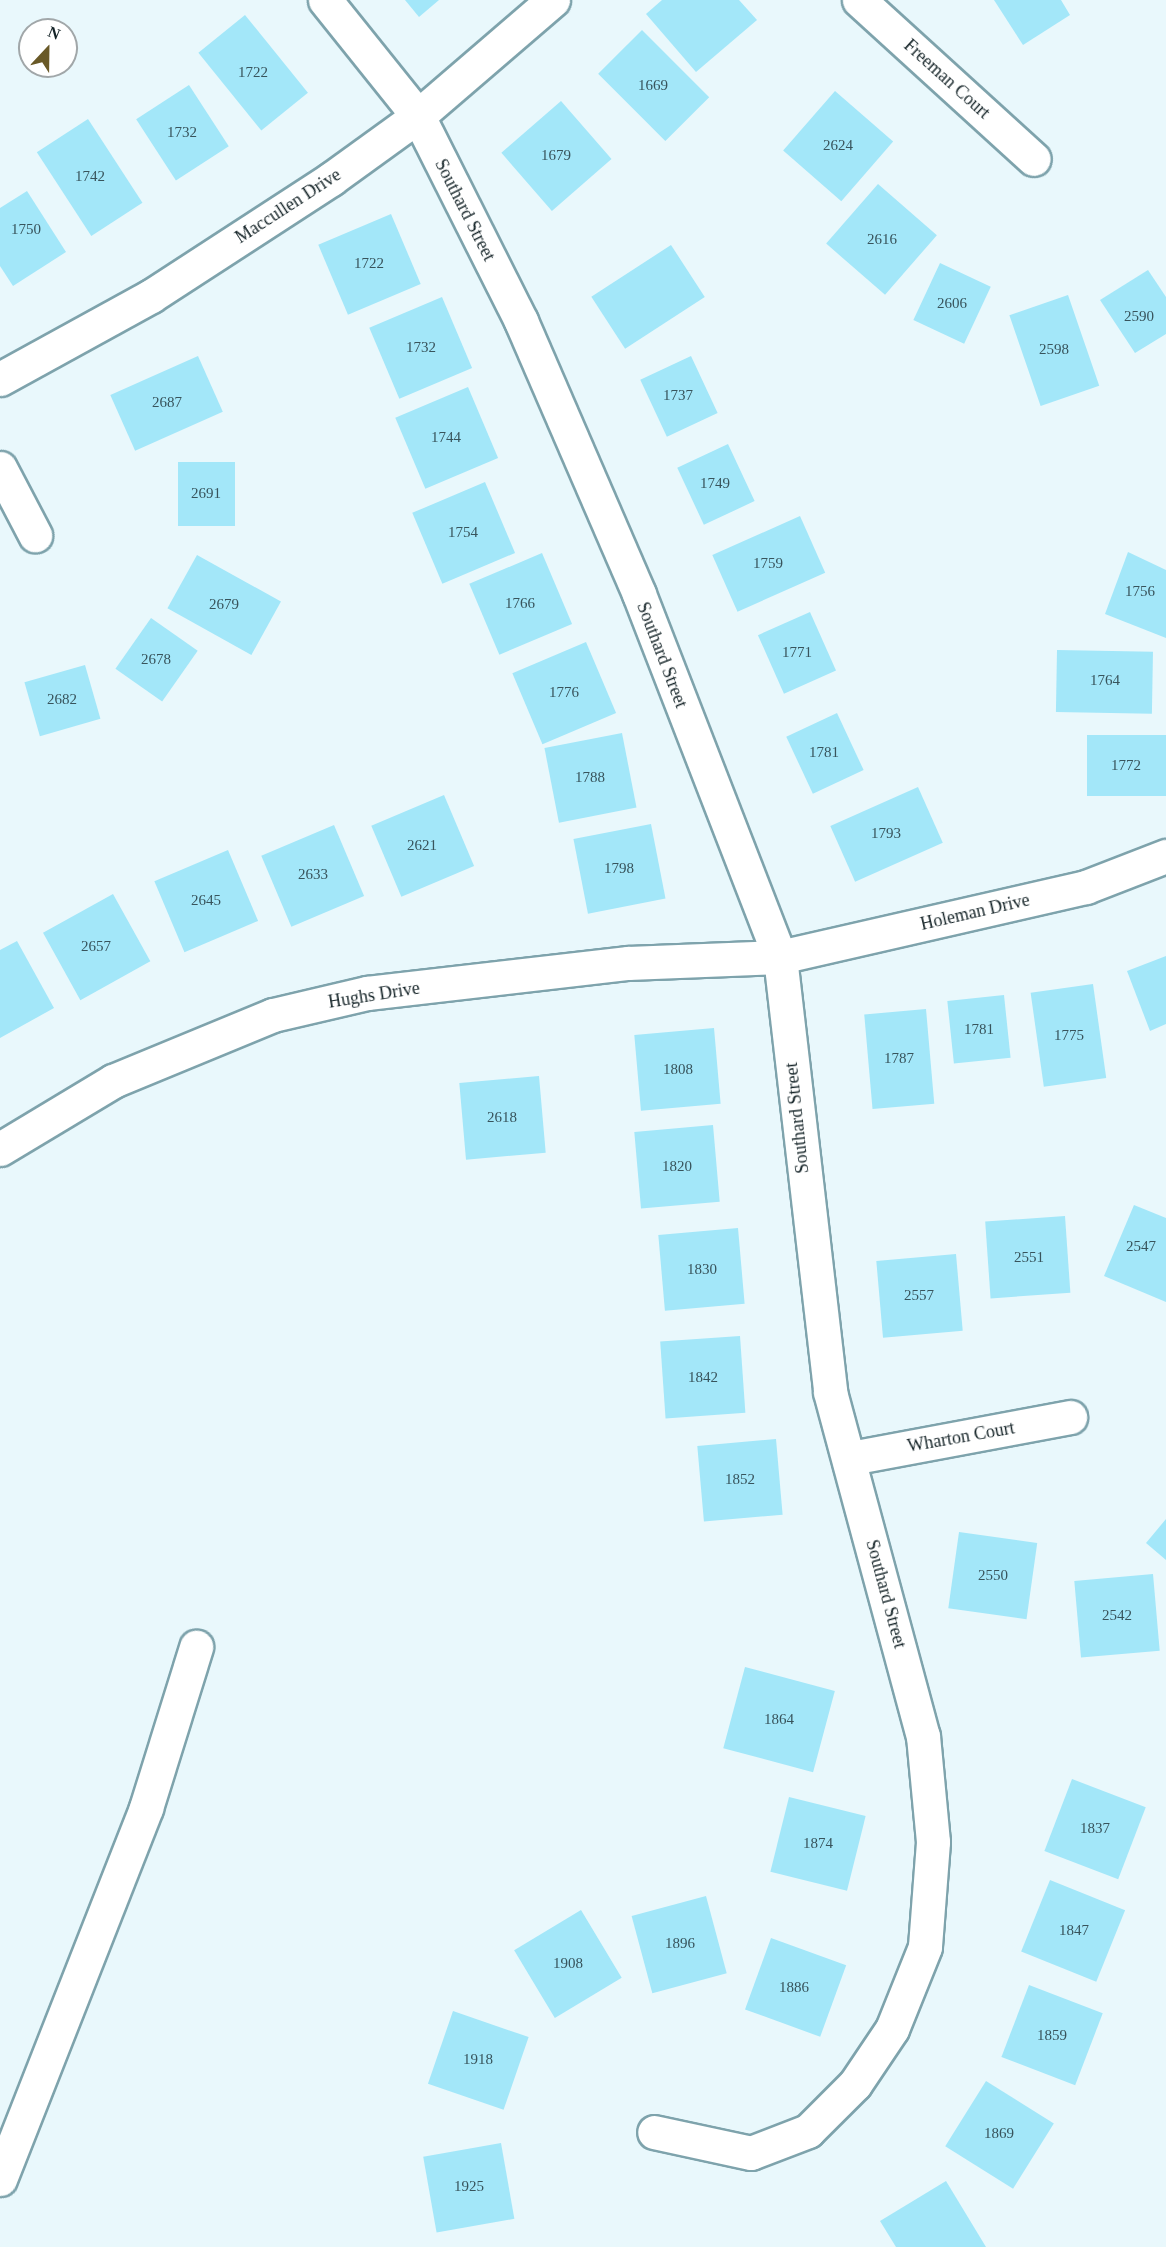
<!DOCTYPE html>
<style>
body{margin:0}
#map{position:relative;width:1166px;height:2247px;overflow:hidden;background:#e9f8fc;font-family:"Times New Roman",serif}
div>[style]{position:absolute}
.building>*{inset:0;background:#a3e7f9;transform-origin:0 0}
.roads{filter:drop-shadow(2px 0 #7ea3ac) drop-shadow(-2px 0 #7ea3ac) drop-shadow(0 2px #7ea3ac) drop-shadow(0 -2px #7ea3ac)}
.minor>*{height:33px;margin:-16.5px;padding:0 16.5px;transform-origin:16.5px;border-radius:16.5px;background:#fff}
span{translate:-50% -50%;white-space:nowrap;text-align:center;line-height:1.15;-webkit-text-stroke:4.5px #fff;paint-order:stroke}
.number-label{font-size:15px;color:#38545c}
.number-label span{-webkit-text-stroke-width:0}
.street-label{font-size:18px;color:#142327}
.north{position:absolute;left:18px;top:18px;width:60px;height:60px;box-sizing:border-box;background:#fff;border:2px solid #a1a7a9;border-radius:50%;rotate:22deg;font-size:16px;font-weight:700;line-height:24px;text-align:center;color:#142327}
.north::after{content:'';display:block;margin:auto;width:21px;height:27px;background:#695927;clip-path:polygon(50% 0,100% 100%,50% 72%,0 100%)}
</style>
<div id="map">
<div class="building">
<i style="clip-path:polygon(405px 0,439px 0,419px 17px)"></i>
<i style="clip-path:polygon(662px 0,739px 0,757px 20px,696px 72px,646px 14px)"></i>
<i style="clip-path:polygon(994px 0,1061px 0,1070px 15px,1023px 45px)"></i>
<i style="left:245px;top:15px;width:100px;height:60px;rotate:51deg"></i>
<i style="left:642px;top:30px;width:95px;height:62px;rotate:45deg"></i>
<i style="left:189px;top:85px;width:73px;height:63px;rotate:57deg"></i>
<i style="left:835px;top:91px;width:77px;height:79px;rotate:41deg"></i>
<i style="left:561px;top:101px;width:77px;height:79px;rotate:49deg"></i>
<i style="left:88px;top:119px;width:100px;height:61px;rotate:57deg"></i>
<i style="left:878px;top:184px;width:78px;height:79px;rotate:41deg"></i>
<i style="clip-path:polygon(27px 191px,66px 252px,13px 286px,0 266px,0 208px)"></i>
<i style="left:391px;top:214px;width:76px;height:79px;rotate:67deg"></i>
<i style="left:671px;top:245px;width:62px;height:95px;rotate:57deg"></i>
<i style="left:940px;top:263px;width:56px;height:63px;rotate:25deg"></i>
<i style="clip-path:polygon(1148px 270px,1166px 297px,1166px 334px,1135px 353px,1100px 300px)"></i>
<i style="left:1068px;top:295px;width:96px;height:62px;rotate:71deg"></i>
<i style="left:442px;top:297px;width:77px;height:79px;rotate:67deg"></i>
<i style="left:198px;top:356px;width:61px;height:96px;rotate:66deg"></i>
<i style="left:691px;top:356px;width:63px;height:56px;rotate:65deg"></i>
<i style="left:468px;top:387px;width:77px;height:79px;rotate:67deg"></i>
<i style="left:728px;top:444px;width:63px;height:56px;rotate:65deg"></i>
<i style="left:178px;top:462px;width:57px;height:64px"></i>
<i style="left:485px;top:482px;width:77px;height:79px;rotate:67deg"></i>
<i style="left:800px;top:516px;width:62px;height:96px;rotate:66deg"></i>
<i style="clip-path:polygon(1128px 552px,1166px 570px,1166px 638px,1105px 614px)"></i>
<i style="left:542px;top:553px;width:77px;height:79px;rotate:67deg"></i>
<i style="left:197px;top:555px;width:96px;height:61px;rotate:29deg"></i>
<i style="left:810px;top:612px;width:64px;height:57px;rotate:66deg"></i>
<i style="left:151px;top:618px;width:57px;height:62px;rotate:35deg"></i>
<i style="left:586px;top:642px;width:77px;height:80px;rotate:67deg"></i>
<i style="left:1057px;top:650px;width:96px;height:62px;rotate:1deg"></i>
<i style="left:85px;top:665px;width:56px;height:63px;rotate:74deg"></i>
<i style="left:837px;top:713px;width:63px;height:56px;rotate:65deg"></i>
<i style="left:622px;top:733px;width:76px;height:79px;rotate:79deg"></i>
<i style="left:1087px;top:735px;width:79px;height:61px"></i>
<i style="left:918px;top:787px;width:61px;height:96px;rotate:66deg"></i>
<i style="left:444px;top:795px;width:77px;height:79px;rotate:67deg"></i>
<i style="left:651px;top:824px;width:76px;height:79px;rotate:79deg"></i>
<i style="left:334px;top:825px;width:77px;height:79px;rotate:67deg"></i>
<i style="left:228px;top:850px;width:77px;height:80px;rotate:67deg"></i>
<i style="left:113px;top:894px;width:77px;height:80px;rotate:61deg"></i>
<i style="clip-path:polygon(17px 941px,54px 1008px,0 1038px,0 950px)"></i>
<i style="clip-path:polygon(1166px 956px,1166px 1024px,1150px 1031px,1127px 971px)"></i>
<i style="left:1093px;top:984px;width:95px;height:63px;rotate:82deg"></i>
<i style="left:1004px;top:995px;width:63px;height:57px;rotate:84deg"></i>
<i style="left:926px;top:1009px;width:95px;height:62px;rotate:85deg"></i>
<i style="left:714px;top:1028px;width:76px;height:80px;rotate:85deg"></i>
<i style="left:539px;top:1076px;width:77px;height:80px;rotate:85deg"></i>
<i style="left:713px;top:1125px;width:77px;height:79px;rotate:85deg"></i>
<i style="clip-path:polygon(1134px 1205px,1166px 1218px,1166px 1302px,1104px 1276px)"></i>
<i style="left:1065px;top:1216px;width:77px;height:80px;rotate:86deg"></i>
<i style="left:738px;top:1228px;width:76px;height:80px;rotate:85deg"></i>
<i style="left:956px;top:1254px;width:77px;height:80px;rotate:85deg"></i>
<i style="left:740px;top:1336px;width:77px;height:80px;rotate:86deg"></i>
<i style="left:776px;top:1439px;width:76px;height:79px;rotate:85deg"></i>
<i style="clip-path:polygon(1166px 1519px,1166px 1560px,1146px 1543px)"></i>
<i style="left:959px;top:1532px;width:79px;height:77px;rotate:8deg"></i>
<i style="left:1153px;top:1574px;width:77px;height:79px;rotate:85deg"></i>
<i style="left:745px;top:1667px;width:93px;height:84px;rotate:15deg"></i>
<i style="left:1072px;top:1779px;width:79px;height:77px;rotate:21deg"></i>
<i style="left:789px;top:1797px;width:79px;height:77px;rotate:14deg"></i>
<i style="left:1050px;top:1880px;width:81px;height:77px;rotate:22deg"></i>
<i style="left:706px;top:1896px;width:80px;height:77px;rotate:75deg"></i>
<i style="left:581px;top:1910px;width:79px;height:78px;rotate:59deg"></i>
<i style="left:771px;top:1938px;width:80px;height:76px;rotate:20deg"></i>
<i style="left:1029px;top:1985px;width:79px;height:77px;rotate:21deg"></i>
<i style="left:453px;top:2011px;width:80px;height:77px;rotate:19deg"></i>
<i style="left:986px;top:2081px;width:80px;height:77px;rotate:32deg"></i>
<i style="left:501px;top:2143px;width:77px;height:79px;rotate:80deg"></i>
<i style="clip-path:polygon(946px 2181px,986px 2247px,896px 2247px,880px 2221px)"></i>
</div>
<div class="roads">
<div class="minor">
<i style="left:325px;top:0;width:149px;rotate:51.3deg"></i>
<i style="left:418px;top:116px;width:229px;rotate:63.3deg"></i>
<i style="left:521px;top:321px;width:297px;rotate:66.6deg"></i>
<i style="left:639px;top:594px;width:389px;rotate:68.8deg"></i>
<i style="left:780px;top:957px;width:438px;rotate:83.4deg"></i>
<i style="left:830px;top:1392px;width:356px;rotate:74.9deg"></i>
<i style="left:923px;top:1736px;width:106px;rotate:84.6deg"></i>
<i style="left:933px;top:1842px;width:105px;rotate:94.4deg"></i>
<i style="left:925px;top:1947px;width:88px;rotate:111.9deg"></i>
<i style="left:892px;top:2029px;width:66px;rotate:123.9deg"></i>
<i style="left:855px;top:2084px;width:66px;rotate:135deg"></i>
<i style="left:808px;top:2131px;width:61px;rotate:158.9deg"></i>
<i style="left:751px;top:2153px;width:99px;rotate:-167.8deg"></i>
<i style="left:859px;top:0;width:236px;rotate:42.3deg"></i>
<i style="left:0;top:379px;width:172px;rotate:-28.8deg"></i>
<i style="left:151px;top:296px;width:215px;rotate:-33deg"></i>
<i style="left:331px;top:179px;width:107px;rotate:-35.9deg"></i>
<i style="left:418px;top:116px;width:178px;rotate:-40.7deg"></i>
<i style="left:0;top:468px;width:76px;rotate:62.4deg"></i>
<i style="left:0;top:1149px;width:132px;rotate:-31deg"></i>
<i style="left:113px;top:1081px;width:173px;rotate:-22.4deg"></i>
<i style="left:273px;top:1015px;width:97px;rotate:-13.2deg"></i>
<i style="left:367px;top:993px;width:263px;rotate:-6.6deg"></i>
<i style="left:628px;top:963px;width:152px;rotate:-2.3deg"></i>
<i style="left:780px;top:957px;width:314px;rotate:-12.9deg"></i>
<i style="left:1086px;top:887px;width:86px;rotate:-21.2deg"></i>
<i style="left:851px;top:1458px;width:223px;rotate:-10.6deg"></i>
<i style="left:0;top:2179px;width:399px;rotate:-68.5deg"></i>
<i style="left:146px;top:1808px;width:169px;rotate:-72.7deg"></i>
</div>
</div>
<div class="number-label">
<span style="left:253px;top:73px">1722</span>
<span style="left:653px;top:86px">1669</span>
<span style="left:182px;top:133px">1732</span>
<span style="left:838px;top:146px">2624</span>
<span style="left:556px;top:156px">1679</span>
<span style="left:90px;top:177px">1742</span>
<span style="left:26px;top:230px">1750</span>
<span style="left:882px;top:240px">2616</span>
<span style="left:369px;top:264px">1722</span>
<span style="left:952px;top:304px">2606</span>
<span style="left:1139px;top:317px">2590</span>
<span style="left:421px;top:348px">1732</span>
<span style="left:1054px;top:350px">2598</span>
<span style="left:678px;top:396px">1737</span>
<span style="left:167px;top:403px">2687</span>
<span style="left:446px;top:438px">1744</span>
<span style="left:715px;top:484px">1749</span>
<span style="left:206px;top:494px">2691</span>
<span style="left:463px;top:533px">1754</span>
<span style="left:768px;top:564px">1759</span>
<span style="left:1140px;top:592px">1756</span>
<span style="left:520px;top:604px">1766</span>
<span style="left:224px;top:605px">2679</span>
<span style="left:797px;top:653px">1771</span>
<span style="left:156px;top:660px">2678</span>
<span style="left:1105px;top:681px">1764</span>
<span style="left:564px;top:693px">1776</span>
<span style="left:62px;top:700px">2682</span>
<span style="left:824px;top:753px">1781</span>
<span style="left:1126px;top:766px">1772</span>
<span style="left:590px;top:778px">1788</span>
<span style="left:886px;top:834px">1793</span>
<span style="left:422px;top:846px">2621</span>
<span style="left:619px;top:869px">1798</span>
<span style="left:313px;top:875px">2633</span>
<span style="left:206px;top:901px">2645</span>
<span style="left:96px;top:947px">2657</span>
<span style="left:979px;top:1030px">1781</span>
<span style="left:1069px;top:1036px">1775</span>
<span style="left:899px;top:1059px">1787</span>
<span style="left:678px;top:1070px">1808</span>
<span style="left:502px;top:1118px">2618</span>
<span style="left:677px;top:1167px">1820</span>
<span style="left:1141px;top:1247px">2547</span>
<span style="left:1029px;top:1258px">2551</span>
<span style="left:702px;top:1270px">1830</span>
<span style="left:919px;top:1296px">2557</span>
<span style="left:703px;top:1378px">1842</span>
<span style="left:740px;top:1480px">1852</span>
<span style="left:993px;top:1576px">2550</span>
<span style="left:1117px;top:1616px">2542</span>
<span style="left:779px;top:1720px">1864</span>
<span style="left:1095px;top:1829px">1837</span>
<span style="left:818px;top:1844px">1874</span>
<span style="left:1074px;top:1931px">1847</span>
<span style="left:680px;top:1944px">1896</span>
<span style="left:568px;top:1964px">1908</span>
<span style="left:794px;top:1988px">1886</span>
<span style="left:1052px;top:2036px">1859</span>
<span style="left:478px;top:2060px">1918</span>
<span style="left:999px;top:2134px">1869</span>
<span style="left:469px;top:2187px">1925</span>
</div>
<div class="street-label">
<span style="left:947px;top:79px;rotate:42deg">Freeman Court</span>
<span style="left:288px;top:206px;rotate:-33deg">Maccullen Drive</span>
<span style="left:465px;top:210px;rotate:63deg">Southard Street</span>
<span style="left:662px;top:655px;rotate:69deg">Southard Street</span>
<span style="left:975px;top:912px;rotate:-13deg">Holeman Drive</span>
<span style="left:374px;top:995px;rotate:-9deg">Hughs Drive</span>
<span style="left:797px;top:1118px;rotate:-96deg">Southard Street</span>
<span style="left:961px;top:1437px;rotate:-10deg">Wharton Court</span>
<span style="left:886px;top:1594px;rotate:75deg">Southard Street</span>
</div>
<div class="north">N</div>
</div>
